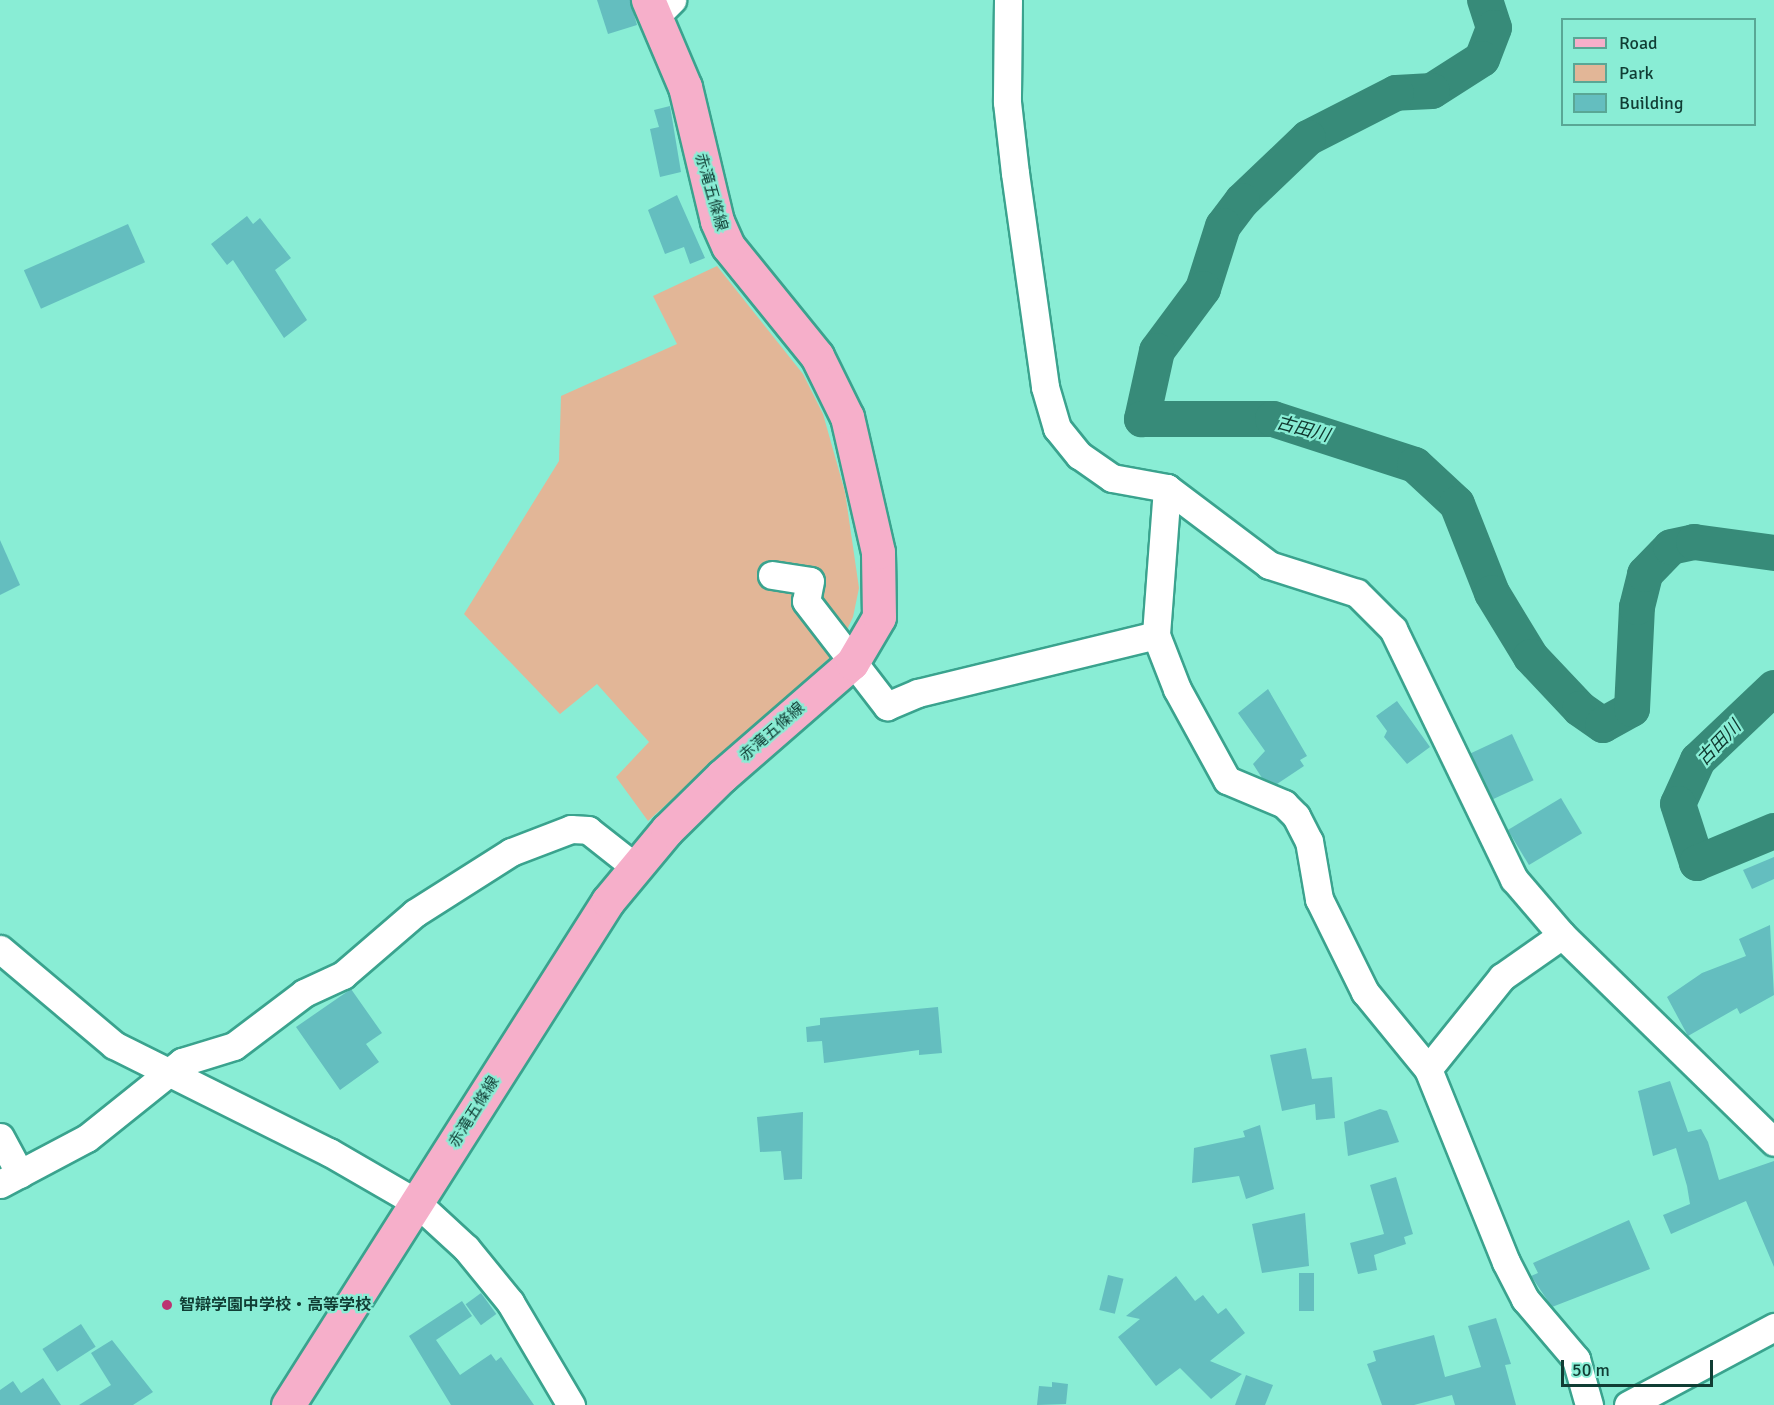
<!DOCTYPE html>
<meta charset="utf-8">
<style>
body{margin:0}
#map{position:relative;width:1774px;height:1405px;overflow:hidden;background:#89edd5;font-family:Signika,"Noto Sans JP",sans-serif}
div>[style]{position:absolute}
.green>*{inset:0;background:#e2b697}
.river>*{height:36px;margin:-18px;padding:0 18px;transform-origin:18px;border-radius:18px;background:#378b79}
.building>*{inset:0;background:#64bebf;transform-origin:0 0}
.roads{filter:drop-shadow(2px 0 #3aa38e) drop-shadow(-2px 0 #3aa38e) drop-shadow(0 2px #3aa38e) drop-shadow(0 -2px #3aa38e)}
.minor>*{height:27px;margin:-13.5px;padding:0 13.5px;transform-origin:13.5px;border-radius:13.5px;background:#fff}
.major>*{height:33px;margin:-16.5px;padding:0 16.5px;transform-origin:16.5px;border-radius:16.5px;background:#f6afca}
.dots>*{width:16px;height:16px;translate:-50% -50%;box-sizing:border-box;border:3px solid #89edd5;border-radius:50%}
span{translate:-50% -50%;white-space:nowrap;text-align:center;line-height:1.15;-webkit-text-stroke:4.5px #89edd5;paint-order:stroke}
.street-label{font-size:16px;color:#103d34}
.poi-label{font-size:16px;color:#103d34;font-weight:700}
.left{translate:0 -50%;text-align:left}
.water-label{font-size:18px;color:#0f372e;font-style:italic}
.legend{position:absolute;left:1561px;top:18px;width:195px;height:108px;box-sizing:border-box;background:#89edd5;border:2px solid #59a795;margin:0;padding:8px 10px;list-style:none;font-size:18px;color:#103d34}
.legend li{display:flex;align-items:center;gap:12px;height:30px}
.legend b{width:30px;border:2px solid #59a795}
.scale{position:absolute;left:1561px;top:1360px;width:152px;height:27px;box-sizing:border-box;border:3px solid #103d34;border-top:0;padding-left:8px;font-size:18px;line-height:21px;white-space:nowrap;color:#103d34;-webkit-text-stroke:4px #89edd5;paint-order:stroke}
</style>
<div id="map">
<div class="green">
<i style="clip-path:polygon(717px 266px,803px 374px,823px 414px,845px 492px,859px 588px,853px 617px,837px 651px,648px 821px,616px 777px,649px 742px,597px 684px,560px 714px,464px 614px,559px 461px,561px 396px,677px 344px,653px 296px)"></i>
</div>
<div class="river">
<i style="left:1485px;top:0;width:29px;rotate:72deg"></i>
<i style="left:1494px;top:28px;width:33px;rotate:111deg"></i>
<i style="left:1482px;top:59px;width:59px;rotate:147.4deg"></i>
<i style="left:1432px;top:91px;width:36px;rotate:177deg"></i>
<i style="left:1396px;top:93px;width:99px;rotate:152.9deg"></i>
<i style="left:1308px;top:138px;width:91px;rotate:136.3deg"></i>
<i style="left:1242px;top:201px;width:31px;rotate:127deg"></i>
<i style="left:1223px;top:226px;width:66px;rotate:107.6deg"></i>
<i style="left:1203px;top:289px;width:77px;rotate:126.6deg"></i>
<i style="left:1157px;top:351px;width:70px;rotate:102.4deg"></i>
<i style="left:1142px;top:419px;width:131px"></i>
<i style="left:1273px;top:419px;width:149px;rotate:17.9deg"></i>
<i style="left:1415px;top:465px;width:57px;rotate:42.9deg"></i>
<i style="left:1457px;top:504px;width:96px;rotate:68.5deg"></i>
<i style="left:1492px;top:593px;width:75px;rotate:58.6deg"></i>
<i style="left:1531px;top:657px;width:71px;rotate:46.7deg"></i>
<i style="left:1580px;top:709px;width:28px;rotate:35deg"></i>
<i style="left:1603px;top:725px;width:33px;rotate:-29deg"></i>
<i style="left:1632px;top:709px;width:102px;rotate:-87.2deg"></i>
<i style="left:1637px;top:607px;width:34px;rotate:-76deg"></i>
<i style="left:1645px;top:574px;width:37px;rotate:-46deg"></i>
<i style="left:1671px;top:547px;width:24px;rotate:-12deg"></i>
<i style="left:1694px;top:542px;width:81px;rotate:7.8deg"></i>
<i style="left:1774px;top:688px;width:105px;rotate:136.5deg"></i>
<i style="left:1698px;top:760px;width:48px;rotate:114.4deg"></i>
<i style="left:1678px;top:804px;width:62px;rotate:72.1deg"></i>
<i style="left:1697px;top:863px;width:83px;rotate:-22.6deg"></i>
</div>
<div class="building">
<i style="clip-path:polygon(597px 0,630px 0,637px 25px,608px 34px)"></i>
<i style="clip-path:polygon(670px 106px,681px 172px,660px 177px,650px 129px,659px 127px,654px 110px)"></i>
<i style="clip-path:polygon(677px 195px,705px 258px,690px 264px,684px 247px,665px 254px,648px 210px)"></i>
<i style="clip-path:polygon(247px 216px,253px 224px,260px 218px,291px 258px,275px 270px,307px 320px,284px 338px,233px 260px,227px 265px,211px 244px)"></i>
<i style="left:128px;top:224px;width:42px;height:114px;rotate:66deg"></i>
<i style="clip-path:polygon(0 540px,20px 585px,0 595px)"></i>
<i style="clip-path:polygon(1268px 689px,1307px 756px,1300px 760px,1304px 766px,1277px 784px,1262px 778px,1253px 764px,1265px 751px,1238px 713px)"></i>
<i style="clip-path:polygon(1397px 701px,1430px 747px,1407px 764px,1384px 737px,1387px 731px,1376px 716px)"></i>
<i style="left:1512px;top:734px;width:51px;height:46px;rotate:65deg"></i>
<i style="left:1561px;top:798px;width:41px;height:62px;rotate:59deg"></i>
<i style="clip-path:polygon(1774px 857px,1774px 879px,1752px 889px,1743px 870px)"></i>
<i style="clip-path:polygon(1770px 925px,1774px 995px,1740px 1014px,1737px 1008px,1688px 1036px,1667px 997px,1702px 973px,1746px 956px,1739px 939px)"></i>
<i style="clip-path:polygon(351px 989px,382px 1033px,366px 1044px,379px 1062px,340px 1090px,296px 1027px)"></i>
<i style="clip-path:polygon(938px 1007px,942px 1053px,919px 1055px,919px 1050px,824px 1063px,822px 1041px,807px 1042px,806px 1027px,820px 1025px,820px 1018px)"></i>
<i style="clip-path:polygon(1306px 1048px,1312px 1079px,1332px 1077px,1335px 1118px,1316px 1120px,1315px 1104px,1282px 1111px,1270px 1055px)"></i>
<i style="clip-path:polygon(1670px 1081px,1688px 1132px,1701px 1129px,1708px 1142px,1719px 1180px,1774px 1161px,1774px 1267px,1746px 1201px,1671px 1234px,1663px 1215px,1690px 1204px,1687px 1186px,1676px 1148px,1653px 1156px,1638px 1091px)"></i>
<i style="clip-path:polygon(1380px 1109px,1387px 1111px,1399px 1142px,1348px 1156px,1344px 1122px)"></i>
<i style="clip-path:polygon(803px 1112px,802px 1179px,784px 1180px,781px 1151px,760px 1152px,757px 1117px)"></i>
<i style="clip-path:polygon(1260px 1125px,1274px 1189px,1246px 1199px,1239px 1176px,1192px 1183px,1194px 1148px,1245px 1137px,1243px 1131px)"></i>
<i style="clip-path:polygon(1396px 1177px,1413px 1234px,1404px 1237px,1406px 1244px,1374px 1255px,1377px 1270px,1358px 1274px,1350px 1243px,1384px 1234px,1370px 1185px)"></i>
<i style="clip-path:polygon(1305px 1213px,1309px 1266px,1262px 1273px,1252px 1224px)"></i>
<i style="clip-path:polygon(1629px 1220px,1650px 1269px,1552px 1307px,1531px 1276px,1538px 1273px,1533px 1263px)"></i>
<i style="left:1299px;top:1273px;width:15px;height:38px"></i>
<i style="left:1108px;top:1275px;width:16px;height:36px;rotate:14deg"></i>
<i style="clip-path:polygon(1176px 1276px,1195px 1301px,1203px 1295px,1218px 1314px,1226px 1308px,1245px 1333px,1210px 1361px,1242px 1374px,1211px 1399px,1180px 1368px,1156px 1386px,1118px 1337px,1140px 1319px,1126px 1316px)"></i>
<i style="left:481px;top:1293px;width:26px;height:19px;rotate:54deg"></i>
<i style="clip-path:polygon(462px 1301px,472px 1316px,436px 1340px,460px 1375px,491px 1354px,496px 1361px,501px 1357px,534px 1405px,451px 1405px,409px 1336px)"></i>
<i style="clip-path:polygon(1496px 1318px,1511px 1364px,1505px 1365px,1516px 1405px,1455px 1405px,1452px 1395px,1414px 1405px,1382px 1405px,1367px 1364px,1376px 1361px,1373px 1351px,1434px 1335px,1445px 1377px,1481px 1367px,1468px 1326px)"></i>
<i style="left:81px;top:1324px;width:27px;height:46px;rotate:57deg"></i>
<i style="clip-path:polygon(112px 1340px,153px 1392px,133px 1405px,79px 1405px,111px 1385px,91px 1353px)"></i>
<i style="clip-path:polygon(1246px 1375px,1273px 1385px,1265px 1405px,1235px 1405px)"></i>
<i style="clip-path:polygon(43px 1378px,61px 1405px,0 1405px,0 1390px,13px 1381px,21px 1393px)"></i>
<i style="clip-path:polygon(1052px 1382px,1068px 1384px,1066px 1404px,1037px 1405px,1039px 1386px,1052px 1387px)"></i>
</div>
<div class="roads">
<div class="minor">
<i style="left:1008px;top:0;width:102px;rotate:90.6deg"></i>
<i style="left:1007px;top:102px;width:71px;rotate:83.6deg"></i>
<i style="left:1015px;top:173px;width:216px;rotate:82deg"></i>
<i style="left:1045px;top:387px;width:43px;rotate:73.7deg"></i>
<i style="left:1057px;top:428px;width:35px;rotate:51deg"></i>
<i style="left:1079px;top:455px;width:40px;rotate:34.9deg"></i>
<i style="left:1112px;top:478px;width:56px;rotate:10.3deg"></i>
<i style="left:1167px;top:488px;width:128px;rotate:37deg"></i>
<i style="left:1269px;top:565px;width:92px;rotate:17.7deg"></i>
<i style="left:1357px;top:593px;width:51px;rotate:45deg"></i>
<i style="left:1393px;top:629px;width:278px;rotate:64.2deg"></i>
<i style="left:1514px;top:879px;width:74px;rotate:49.4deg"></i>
<i style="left:1562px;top:935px;width:296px;rotate:44.3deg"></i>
<i style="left:656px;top:16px;width:23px;rotate:-45deg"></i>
<i style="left:1167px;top:488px;width:147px;rotate:94.3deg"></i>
<i style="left:1156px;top:635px;width:58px;rotate:68.7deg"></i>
<i style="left:1177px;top:689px;width:104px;rotate:61.2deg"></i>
<i style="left:1227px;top:780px;width:62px;rotate:22.8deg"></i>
<i style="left:1284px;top:804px;width:17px;rotate:45deg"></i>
<i style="left:1296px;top:816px;width:28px;rotate:63deg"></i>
<i style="left:1309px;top:841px;width:59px;rotate:80.2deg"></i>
<i style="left:1319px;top:899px;width:104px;rotate:63.7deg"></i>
<i style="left:1365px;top:992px;width:99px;rotate:50.7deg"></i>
<i style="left:1428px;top:1069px;width:208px;rotate:68deg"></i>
<i style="left:1506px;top:1262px;width:42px;rotate:62.8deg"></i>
<i style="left:1525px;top:1299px;width:79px;rotate:49.6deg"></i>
<i style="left:1576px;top:1359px;width:48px;rotate:74.2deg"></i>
<i style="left:772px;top:575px;width:38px;rotate:9deg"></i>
<i style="left:810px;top:581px;width:20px;rotate:101deg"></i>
<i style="left:806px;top:601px;width:133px;rotate:52.4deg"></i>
<i style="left:887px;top:706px;width:34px;rotate:-23deg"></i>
<i style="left:918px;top:693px;width:245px;rotate:-13.7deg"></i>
<i style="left:0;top:949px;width:149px;rotate:40.1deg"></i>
<i style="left:114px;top:1045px;width:240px;rotate:26.5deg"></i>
<i style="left:329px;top:1152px;width:102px;rotate:30.1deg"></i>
<i style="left:417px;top:1203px;width:67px;rotate:42.6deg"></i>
<i style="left:466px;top:1248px;width:70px;rotate:50.8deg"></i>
<i style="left:510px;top:1302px;width:120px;rotate:59.4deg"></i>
<i style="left:1428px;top:1069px;width:118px;rotate:-51.2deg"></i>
<i style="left:1502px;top:977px;width:73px;rotate:-35deg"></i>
<i style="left:0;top:1137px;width:42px;rotate:61.6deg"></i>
<i style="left:0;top:1184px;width:98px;rotate:-27.9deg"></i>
<i style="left:87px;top:1138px;width:122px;rotate:-38.7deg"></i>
<i style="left:182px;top:1062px;width:54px;rotate:-17.1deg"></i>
<i style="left:234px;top:1046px;width:88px;rotate:-37.1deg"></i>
<i style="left:304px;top:993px;width:43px;rotate:-24.8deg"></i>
<i style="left:343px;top:975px;width:95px;rotate:-40.7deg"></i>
<i style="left:415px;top:913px;width:114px;rotate:-32.4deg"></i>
<i style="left:511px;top:852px;width:64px;rotate:-21deg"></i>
<i style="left:571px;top:829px;width:17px;rotate:3deg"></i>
<i style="left:588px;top:830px;width:60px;rotate:38.2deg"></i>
<i style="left:1628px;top:1405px;width:166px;rotate:-28.1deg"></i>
</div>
<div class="major">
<i style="left:288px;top:1405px;width:597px;rotate:-57.59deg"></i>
<i style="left:608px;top:901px;width:92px;rotate:-50.3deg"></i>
<i style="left:667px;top:830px;width:77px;rotate:-44.5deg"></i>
<i style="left:722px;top:776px;width:172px;rotate:-41deg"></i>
<i style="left:852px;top:663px;width:53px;rotate:-59.6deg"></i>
<i style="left:879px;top:617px;width:65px;rotate:-90.9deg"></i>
<i style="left:878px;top:552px;width:139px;rotate:-102.9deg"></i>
<i style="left:847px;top:417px;width:68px;rotate:-116.2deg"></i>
<i style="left:817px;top:356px;width:141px;rotate:-129deg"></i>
<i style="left:728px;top:246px;width:27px;rotate:-114deg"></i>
<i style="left:717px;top:221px;width:138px;rotate:-103.4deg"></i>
<i style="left:685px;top:87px;width:95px;rotate:-113deg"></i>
</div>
</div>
<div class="dots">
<i style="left:167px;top:1305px;background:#bc3472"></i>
</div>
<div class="street-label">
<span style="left:711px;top:192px;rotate:74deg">赤滝五條線</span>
<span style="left:772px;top:732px;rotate:-41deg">赤滝五條線</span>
<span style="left:474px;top:1112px;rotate:-58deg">赤滝五條線</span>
</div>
<div class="poi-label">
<span class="left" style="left:179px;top:1305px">智辯学園中学校・高等学校</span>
</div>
<div class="water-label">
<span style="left:1303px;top:429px;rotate:15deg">古田川</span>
<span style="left:1719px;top:743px;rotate:-46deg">古田川</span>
</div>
<ul class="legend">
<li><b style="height:8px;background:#f6afca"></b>Road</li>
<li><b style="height:16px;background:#e2b697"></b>Park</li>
<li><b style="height:16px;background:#64bebf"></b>Building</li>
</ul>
<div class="scale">50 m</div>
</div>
